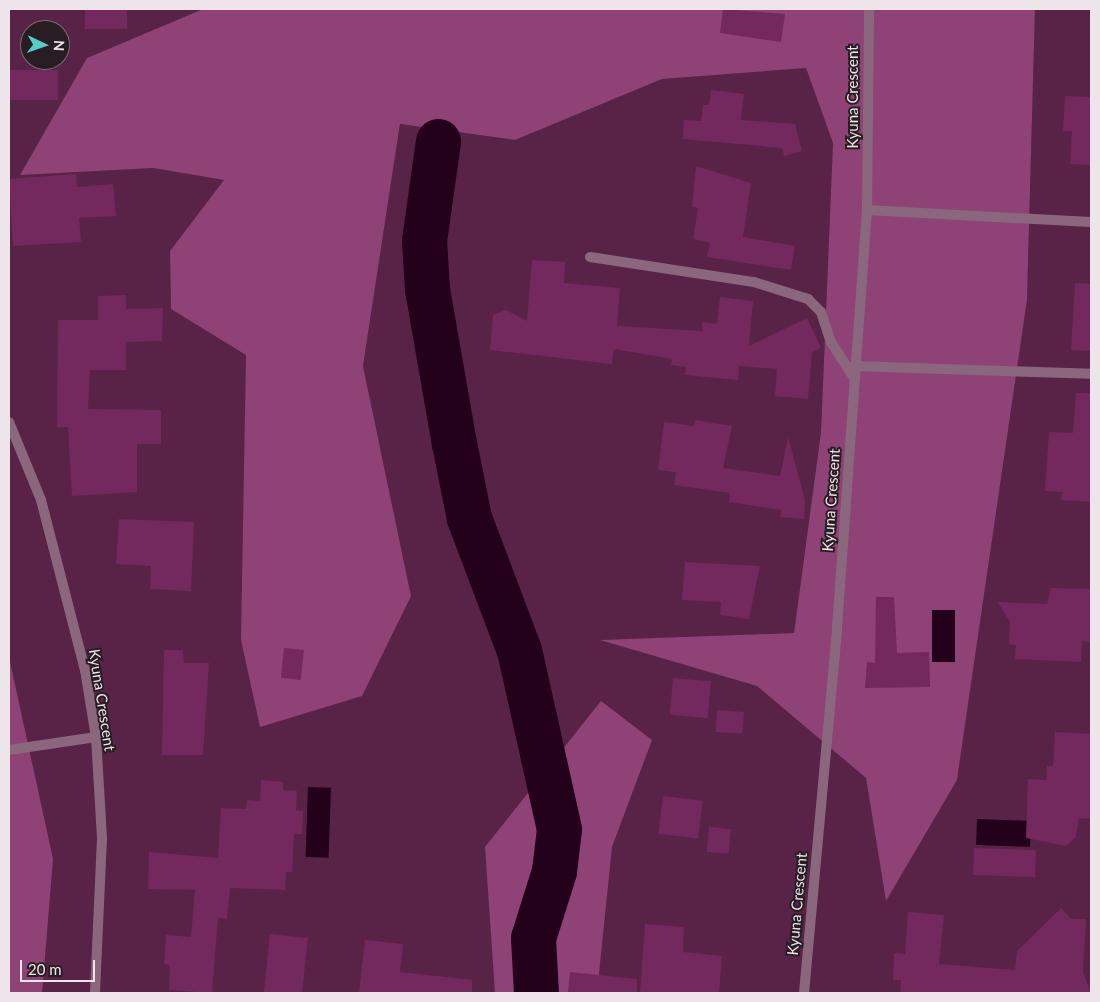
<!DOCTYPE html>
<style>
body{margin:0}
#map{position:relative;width:1100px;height:1002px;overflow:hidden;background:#33262e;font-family:Lato,sans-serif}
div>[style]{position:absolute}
.green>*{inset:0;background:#582347}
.forest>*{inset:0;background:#8e4276}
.water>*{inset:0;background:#23011a;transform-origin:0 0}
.river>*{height:45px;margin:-22.5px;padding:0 22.5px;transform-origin:22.5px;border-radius:22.5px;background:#23011a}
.building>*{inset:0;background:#73295d;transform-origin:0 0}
.lane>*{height:10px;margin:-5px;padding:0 5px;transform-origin:5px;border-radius:5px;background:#8b677d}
.street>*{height:10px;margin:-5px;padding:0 5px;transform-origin:5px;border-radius:5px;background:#8b677d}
span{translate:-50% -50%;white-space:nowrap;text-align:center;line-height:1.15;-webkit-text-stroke:4px #291d24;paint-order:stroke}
.street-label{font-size:15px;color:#eee5ea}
.frame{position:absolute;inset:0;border:10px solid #eee5ea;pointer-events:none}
.north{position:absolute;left:20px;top:20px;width:50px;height:50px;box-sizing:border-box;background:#291d24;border:1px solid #786d73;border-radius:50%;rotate:93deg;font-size:14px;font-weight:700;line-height:20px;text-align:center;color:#eee5ea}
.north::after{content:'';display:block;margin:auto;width:18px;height:22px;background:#54cdc8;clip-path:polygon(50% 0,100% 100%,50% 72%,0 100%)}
.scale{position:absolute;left:20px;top:960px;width:75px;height:22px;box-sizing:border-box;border:2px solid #eee5ea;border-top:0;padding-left:6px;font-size:15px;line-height:18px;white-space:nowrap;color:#eee5ea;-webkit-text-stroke:4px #291d24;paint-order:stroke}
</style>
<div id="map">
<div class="green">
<i style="clip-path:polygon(evenodd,9px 9px,203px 9px,87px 58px,21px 174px,153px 168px,225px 180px,170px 251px,171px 308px,246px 354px,246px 490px,411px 596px,363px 366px,400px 124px,515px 140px,662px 79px,806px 67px,833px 143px,821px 432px,794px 633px,602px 640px,757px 686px,866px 778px,886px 900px,957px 780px,1027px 300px,1035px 9px,1091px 9px,1091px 993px,9px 993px,9px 9px,30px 30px,60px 30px,60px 60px,30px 60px,30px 30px)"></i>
</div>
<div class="forest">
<i style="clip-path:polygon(203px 9px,1035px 9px,1027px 300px,957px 780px,886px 901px,866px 778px,757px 686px,600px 640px,794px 633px,821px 432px,833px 143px,806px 68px,662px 79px,515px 140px,400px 124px,363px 366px,411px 596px,362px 696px,260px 727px,241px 640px,246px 355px,171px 309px,170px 251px,224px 180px,153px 168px,20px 175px,87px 58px)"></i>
<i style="clip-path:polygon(9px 657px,53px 859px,42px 993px,9px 993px)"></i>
<i style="clip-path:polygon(601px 701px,652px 740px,612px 847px,597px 993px,495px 993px,485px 847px)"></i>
</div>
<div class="water">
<i style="left:932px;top:610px;width:23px;height:52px"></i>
<i style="left:308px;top:787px;width:23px;height:70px;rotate:2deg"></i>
<i style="left:977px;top:819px;width:54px;height:26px;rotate:2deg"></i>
</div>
<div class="river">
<i style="left:438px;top:141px;width:100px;rotate:98deg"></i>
<i style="left:424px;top:240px;width:49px;rotate:86.5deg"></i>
<i style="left:427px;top:289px;width:156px;rotate:80.1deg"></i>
<i style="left:454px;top:443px;width:76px;rotate:78.7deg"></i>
<i style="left:469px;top:518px;width:141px;rotate:69.3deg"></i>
<i style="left:519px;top:650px;width:183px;rotate:77.4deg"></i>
<i style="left:559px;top:829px;width:42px;rotate:96.8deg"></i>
<i style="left:554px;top:871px;width:70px;rotate:107.4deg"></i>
<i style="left:533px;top:938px;width:55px;rotate:86.9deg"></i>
</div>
<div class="building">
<i style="left:85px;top:9px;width:42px;height:20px"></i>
<i style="clip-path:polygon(723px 9px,785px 14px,781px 42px,720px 33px)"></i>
<i style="left:9px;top:70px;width:49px;height:30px"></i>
<i style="clip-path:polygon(711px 90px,744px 94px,741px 120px,795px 124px,802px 151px,784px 156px,782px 148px,683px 139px,684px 120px,701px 121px,703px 105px,709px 105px)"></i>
<i style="clip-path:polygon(1065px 96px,1091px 97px,1091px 165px,1070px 164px,1072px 131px,1063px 131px)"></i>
<i style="clip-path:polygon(696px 166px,751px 183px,743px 237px,795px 246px,791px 270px,707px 257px,710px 243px,693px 239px,698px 208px,692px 207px)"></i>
<i style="clip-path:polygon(76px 174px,77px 187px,113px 184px,116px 216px,79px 218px,81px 242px,13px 246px,9px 179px)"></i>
<i style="clip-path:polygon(532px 260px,565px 262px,564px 283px,620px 288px,617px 326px,702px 331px,702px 322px,717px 324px,720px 297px,753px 301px,749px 346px,807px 318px,821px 348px,812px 352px,808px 399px,775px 396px,777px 369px,739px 366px,738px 380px,685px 375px,686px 367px,671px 365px,672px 359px,614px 349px,612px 364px,490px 350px,493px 315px,506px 310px,527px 321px)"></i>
<i style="clip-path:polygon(1075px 283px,1091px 284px,1091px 351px,1071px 350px)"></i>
<i style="clip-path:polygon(126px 295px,126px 309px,163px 308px,162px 341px,126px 342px,126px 370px,90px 370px,88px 409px,161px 410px,161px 444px,137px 444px,137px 492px,72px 496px,68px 427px,57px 427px,58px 320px,98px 320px,98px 296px)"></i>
<i style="clip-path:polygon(1076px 393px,1091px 393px,1091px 502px,1061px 500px,1062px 492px,1045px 491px,1049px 432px,1073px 433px)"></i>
<i style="clip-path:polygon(695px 420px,732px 426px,723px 468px,780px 476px,788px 437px,805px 500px,804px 519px,780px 517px,781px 510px,729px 502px,730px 493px,674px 485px,676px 472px,658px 470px,664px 422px,694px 426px)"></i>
<i style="clip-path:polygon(119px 519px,194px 522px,191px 591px,150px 589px,151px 566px,116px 564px)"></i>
<i style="clip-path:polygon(685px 562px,760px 566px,749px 619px,720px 615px,721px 602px,682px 600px)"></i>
<i style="clip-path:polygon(1051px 588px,1091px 589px,1091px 642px,1082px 641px,1081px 662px,1015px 659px,1016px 645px,1009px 644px,1010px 622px,998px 602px,1047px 604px)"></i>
<i style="clip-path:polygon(876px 597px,894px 597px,897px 653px,929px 652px,930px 687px,865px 688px,867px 662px,875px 663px)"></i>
<i style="left:284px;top:648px;width:20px;height:30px;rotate:6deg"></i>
<i style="clip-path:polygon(164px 650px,183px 650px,184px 663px,209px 663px,203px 755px,162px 755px)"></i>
<i style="left:673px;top:678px;width:38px;height:37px;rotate:5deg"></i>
<i style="left:717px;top:710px;width:27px;height:22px;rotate:4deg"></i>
<i style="clip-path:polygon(1055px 732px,1091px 734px,1091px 819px,1079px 818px,1076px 837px,1066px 846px,1026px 838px,1028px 779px,1046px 780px,1047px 766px,1053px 766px)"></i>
<i style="clip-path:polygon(261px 780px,283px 782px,283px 790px,297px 791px,296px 810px,303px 811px,302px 834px,294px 834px,292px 872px,286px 872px,285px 890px,230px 888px,227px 919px,218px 918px,212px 993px,169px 990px,170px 965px,164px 964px,166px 935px,191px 937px,195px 890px,148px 889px,149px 852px,218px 858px,221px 808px,246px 809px,247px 800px,260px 801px)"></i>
<i style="left:663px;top:796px;width:40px;height:38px;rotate:7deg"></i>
<i style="left:709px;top:827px;width:22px;height:25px;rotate:5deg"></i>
<i style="left:974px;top:848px;width:62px;height:27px;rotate:2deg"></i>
<i style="clip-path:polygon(1061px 908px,1071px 919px,1086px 919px,1083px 972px,1091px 993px,900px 993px,901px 980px,893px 980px,894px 953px,905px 954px,908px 912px,944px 915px,939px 964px,1015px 970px,1017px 951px)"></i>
<i style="clip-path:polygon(645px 924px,684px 927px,683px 952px,722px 956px,719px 993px,640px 993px)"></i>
<i style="left:270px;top:934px;width:38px;height:59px;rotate:6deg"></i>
<i style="clip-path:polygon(365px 940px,403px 944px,400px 972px,472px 980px,472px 993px,359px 993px)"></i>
<i style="clip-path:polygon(570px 972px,637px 979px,637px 993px,568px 993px)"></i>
</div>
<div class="lane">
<i style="left:854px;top:366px;width:237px;rotate:1.9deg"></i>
</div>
<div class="street">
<i style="left:867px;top:210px;width:224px;rotate:3.1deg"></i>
<i style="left:590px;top:257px;width:166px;rotate:8.7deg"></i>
<i style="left:754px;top:282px;width:57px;rotate:17.5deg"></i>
<i style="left:808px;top:299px;width:18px;rotate:45deg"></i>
<i style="left:821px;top:312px;width:32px;rotate:72deg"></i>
<i style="left:831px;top:342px;width:43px;rotate:57.4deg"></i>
<i style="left:9px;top:422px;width:84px;rotate:67.7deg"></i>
<i style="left:41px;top:500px;width:176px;rotate:75.5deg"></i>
<i style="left:85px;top:670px;width:68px;rotate:80.7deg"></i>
<i style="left:96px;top:737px;width:101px;rotate:86.6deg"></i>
<i style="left:102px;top:838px;width:155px;rotate:92.6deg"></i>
<i style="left:9px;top:750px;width:88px;rotate:-8.5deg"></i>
<i style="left:804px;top:993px;width:366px;rotate:-84.8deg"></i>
<i style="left:837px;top:628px;width:419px;rotate:-85.9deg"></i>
<i style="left:867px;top:210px;width:201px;rotate:-89.4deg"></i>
</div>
<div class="street-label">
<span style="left:853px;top:97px;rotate:-90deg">Kyuna Crescent</span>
<span style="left:831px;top:500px;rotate:-86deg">Kyuna Crescent</span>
<span style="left:102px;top:700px;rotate:81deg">Kyuna Crescent</span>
<span style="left:797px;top:904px;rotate:-85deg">Kyuna Crescent</span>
</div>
<div class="frame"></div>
<div class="north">N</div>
<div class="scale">20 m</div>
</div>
